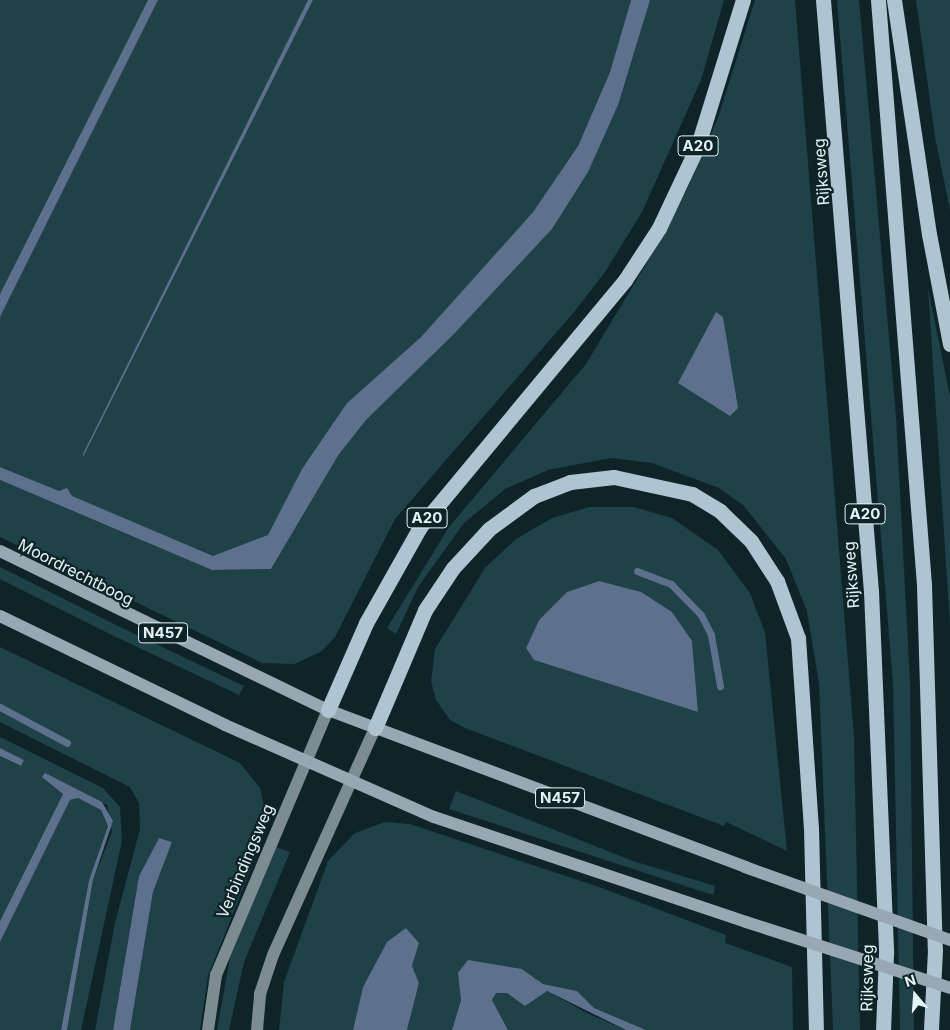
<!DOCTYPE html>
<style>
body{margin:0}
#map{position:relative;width:950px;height:1030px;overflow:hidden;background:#0e2429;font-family:Inter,sans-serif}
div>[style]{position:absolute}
.green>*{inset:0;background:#1f4148}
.water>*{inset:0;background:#5d708c}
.stream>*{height:7px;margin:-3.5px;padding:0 3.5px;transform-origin:3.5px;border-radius:3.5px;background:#5d708c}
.secondary>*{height:12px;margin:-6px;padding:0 6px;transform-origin:6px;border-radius:6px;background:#7d8b93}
.primary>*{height:12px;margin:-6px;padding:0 6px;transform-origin:6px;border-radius:6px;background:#97a8b3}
.highway>*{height:15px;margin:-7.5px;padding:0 7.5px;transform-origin:7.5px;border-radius:7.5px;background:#afc4d1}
.primary-bridge>*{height:12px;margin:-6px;padding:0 6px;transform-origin:6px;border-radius:6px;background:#97a8b3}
span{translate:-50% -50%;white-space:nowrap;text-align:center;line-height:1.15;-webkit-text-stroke:4.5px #0e2429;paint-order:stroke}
.shield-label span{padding:1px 4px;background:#0e2429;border:1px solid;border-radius:4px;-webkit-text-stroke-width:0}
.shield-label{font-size:15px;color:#e7f4f7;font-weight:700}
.street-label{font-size:16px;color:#e7f4f7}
.north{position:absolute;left:890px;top:970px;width:50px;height:50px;-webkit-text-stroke:4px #0e2429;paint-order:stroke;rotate:342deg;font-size:14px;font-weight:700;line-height:20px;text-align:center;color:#e7f4f7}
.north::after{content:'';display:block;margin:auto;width:18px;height:22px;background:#e7f4f7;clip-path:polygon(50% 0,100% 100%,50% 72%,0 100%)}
</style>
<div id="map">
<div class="green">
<i style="clip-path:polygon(0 0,148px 0,0 294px)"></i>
<i style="clip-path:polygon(158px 0,308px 0,83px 457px,313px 0,631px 0,610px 72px,578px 146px,533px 212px,421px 337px,347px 403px,268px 535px,213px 557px,0 467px,0 317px)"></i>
<i style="clip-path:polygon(650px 0,724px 0,701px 80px,642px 212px,605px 272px,574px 312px,395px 519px,335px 637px,322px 651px,295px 664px,262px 663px,0 537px,0 480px,212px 570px,271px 569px,339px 454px,367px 419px,454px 334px,552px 229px,588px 172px)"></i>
<i style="clip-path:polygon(755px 0,795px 0,854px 737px,860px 1030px,833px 1030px,819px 683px,807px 611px,786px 559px,744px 506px,719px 488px,652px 463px,611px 458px,548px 470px,505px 489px,464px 523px,418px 587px,396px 634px,387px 628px,449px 527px,586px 364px,645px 266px,688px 187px,718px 118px)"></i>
<i style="clip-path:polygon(837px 0,859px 0,896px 416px,910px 683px,914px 1030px,900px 1030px,893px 684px)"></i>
<i style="clip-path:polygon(916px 0,950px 0,950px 210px,935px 137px)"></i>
<i style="clip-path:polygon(928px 288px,950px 396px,950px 626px)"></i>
<i style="clip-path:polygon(evenodd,589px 507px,634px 507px,672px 518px,718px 550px,750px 593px,765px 633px,787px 851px,726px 822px,724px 826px,465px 728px,450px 720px,436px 700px,431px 681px,435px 649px,485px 568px,516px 539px,552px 518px,589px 507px,599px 581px,692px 641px,698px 712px,534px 660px,526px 648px,539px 620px,567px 592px,599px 581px)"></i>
<i style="clip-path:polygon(0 567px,116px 625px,244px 686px,239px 695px,114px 636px,0 579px)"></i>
<i style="clip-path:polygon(0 647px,240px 763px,260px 788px,267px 820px,262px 841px,208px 976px,200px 1030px,130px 1030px,153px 892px,172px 842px,159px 838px,139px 876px,113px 1030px,95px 1030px,115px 923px,140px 829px,139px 803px,130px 787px,0 722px)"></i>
<i style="clip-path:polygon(0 737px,103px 788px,120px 807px,122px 841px,81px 1030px,67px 1030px,93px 880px,112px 832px,107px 805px,43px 777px,63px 794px,0 921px,0 756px,20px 766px,24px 760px,0 748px)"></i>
<i style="clip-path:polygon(456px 791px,633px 861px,715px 886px,713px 895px,449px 809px)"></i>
<i style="clip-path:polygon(78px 798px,101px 810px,108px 826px,89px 880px,61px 1030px,0 1030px,0 942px,70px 800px)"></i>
<i style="clip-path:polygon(385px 822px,410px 824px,599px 887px,726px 935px,725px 943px,792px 967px,793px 1030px,646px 1030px,594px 1008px,577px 991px,543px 984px,522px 969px,461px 1000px,452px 1030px,407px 1030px,419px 983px,412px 966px,419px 943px,406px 928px,363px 987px,353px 1030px,279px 1030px,284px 982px,328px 861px,355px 833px)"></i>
<i style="clip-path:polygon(276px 847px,290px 852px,244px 962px,229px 1030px,217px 1030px,230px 958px)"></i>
<i style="clip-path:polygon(547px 991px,589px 1014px,626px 1030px,508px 1030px,492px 1000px,496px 992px,507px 993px,525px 1005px)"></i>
</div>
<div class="water">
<i style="clip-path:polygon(148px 0,158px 0,0 317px,0 294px)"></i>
<i style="clip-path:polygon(308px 0,313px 0,83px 457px,83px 454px)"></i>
<i style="clip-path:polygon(631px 0,650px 0,618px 105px,588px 172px,552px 229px,454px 334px,367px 419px,339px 454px,271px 569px,212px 570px,0 480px,0 467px,59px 491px,67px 488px,72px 496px,213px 556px,268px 535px,302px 469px,347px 403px,421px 337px,533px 212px,578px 146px,610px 72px)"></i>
<i style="clip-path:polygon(716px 312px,723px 317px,738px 408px,730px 416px,678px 383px)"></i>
<i style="clip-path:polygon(599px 581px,641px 592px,672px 612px,692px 641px,698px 712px,534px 660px,526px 648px,539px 620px,567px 592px)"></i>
<i style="clip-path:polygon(0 748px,24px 760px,21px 766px,0 756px)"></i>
<i style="clip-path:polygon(45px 773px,102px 802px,113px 821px,93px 880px,67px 1030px,61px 1030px,89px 880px,108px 826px,101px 810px,78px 798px,70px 800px,0 942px,0 921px,63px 794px,42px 777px)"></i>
<i style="clip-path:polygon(159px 838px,172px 842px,153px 892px,130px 1030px,113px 1030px,139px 876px)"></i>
<i style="clip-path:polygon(406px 928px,419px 943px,412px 966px,419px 983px,407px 1030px,353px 1030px,363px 987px,387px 942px)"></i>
<i style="clip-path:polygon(468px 960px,522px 969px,543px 984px,577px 991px,594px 1008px,646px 1030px,626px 1030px,547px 991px,525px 1006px,507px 993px,496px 993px,492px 1000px,508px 1030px,452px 1030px,461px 1000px,458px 973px)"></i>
</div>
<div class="stream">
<i style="left:637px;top:571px;width:36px;rotate:21deg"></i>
<i style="left:671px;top:584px;width:43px;rotate:45.9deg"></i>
<i style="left:701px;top:615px;width:22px;rotate:63deg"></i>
<i style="left:711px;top:635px;width:52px;rotate:80deg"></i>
<i style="left:0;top:707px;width:76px;rotate:28.2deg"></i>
</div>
<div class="secondary">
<i style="left:208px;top:1030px;width:56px;rotate:-81.7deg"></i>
<i style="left:216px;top:975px;width:288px;rotate:-67.1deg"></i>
<i style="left:257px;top:1030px;width:36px;rotate:-85deg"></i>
<i style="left:260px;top:994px;width:41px;rotate:-71.6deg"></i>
<i style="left:273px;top:955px;width:249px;rotate:-65.8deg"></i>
</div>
<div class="primary">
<i style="left:0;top:551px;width:365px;rotate:25.9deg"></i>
<i style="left:328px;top:710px;width:446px;rotate:20.6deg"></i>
<i style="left:0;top:616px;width:250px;rotate:25.8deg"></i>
<i style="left:225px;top:725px;width:228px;rotate:23.8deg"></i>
<i style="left:434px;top:817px;width:329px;rotate:18.6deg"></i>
</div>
<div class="highway">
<i style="left:823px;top:0;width:593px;rotate:85.36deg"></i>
<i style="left:871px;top:591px;width:362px;rotate:87.6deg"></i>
<i style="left:886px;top:953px;width:77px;rotate:92.2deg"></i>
<i style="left:878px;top:0;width:587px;rotate:85.5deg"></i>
<i style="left:924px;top:585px;width:365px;rotate:88.3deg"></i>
<i style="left:935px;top:950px;width:80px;rotate:92.9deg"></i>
<i style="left:894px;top:0;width:237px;rotate:81.5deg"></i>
<i style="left:929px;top:234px;width:112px;rotate:79.2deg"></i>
<i style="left:328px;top:710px;width:95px;rotate:-66.4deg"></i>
<i style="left:366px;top:623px;width:110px;rotate:-60.6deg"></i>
<i style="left:420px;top:527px;width:321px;rotate:-50.3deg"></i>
<i style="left:625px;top:280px;width:62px;rotate:-56.8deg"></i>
<i style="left:659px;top:228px;width:92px;rotate:-64.8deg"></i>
<i style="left:698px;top:145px;width:152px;rotate:-72.8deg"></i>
<i style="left:375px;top:728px;width:128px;rotate:-67deg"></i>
<i style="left:425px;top:610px;width:50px;rotate:-56.3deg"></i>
<i style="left:453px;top:568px;width:53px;rotate:-47.3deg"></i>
<i style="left:489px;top:529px;width:56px;rotate:-36.3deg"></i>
<i style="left:534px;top:496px;width:39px;rotate:-21deg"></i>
<i style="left:570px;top:482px;width:44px;rotate:-6.5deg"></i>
<i style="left:614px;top:477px;width:80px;rotate:12.3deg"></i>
<i style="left:692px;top:494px;width:33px;rotate:31deg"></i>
<i style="left:720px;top:511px;width:43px;rotate:44.1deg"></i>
<i style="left:751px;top:541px;width:48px;rotate:57deg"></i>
<i style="left:777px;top:581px;width:61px;rotate:69.8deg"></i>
<i style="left:798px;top:638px;width:190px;rotate:86.1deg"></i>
<i style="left:811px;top:828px;width:202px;rotate:88.6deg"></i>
</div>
<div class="primary-bridge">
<i style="left:745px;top:867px;width:218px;rotate:19.6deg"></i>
<i style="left:746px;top:922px;width:214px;rotate:17.9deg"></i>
</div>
<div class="shield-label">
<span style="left:698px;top:146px">A20</span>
<span style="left:865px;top:514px">A20</span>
<span style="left:427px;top:518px">A20</span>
<span style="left:163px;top:633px">N457</span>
<span style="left:560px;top:798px">N457</span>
</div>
<div class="street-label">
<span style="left:821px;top:172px;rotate:-94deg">Rijksweg</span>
<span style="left:76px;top:572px;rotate:27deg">Moordrechtboog</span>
<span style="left:851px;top:575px;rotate:-94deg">Rijksweg</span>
<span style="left:245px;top:861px;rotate:-67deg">Verbindingsweg</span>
<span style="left:867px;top:978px;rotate:-89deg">Rijksweg</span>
</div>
<div class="north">N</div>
</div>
